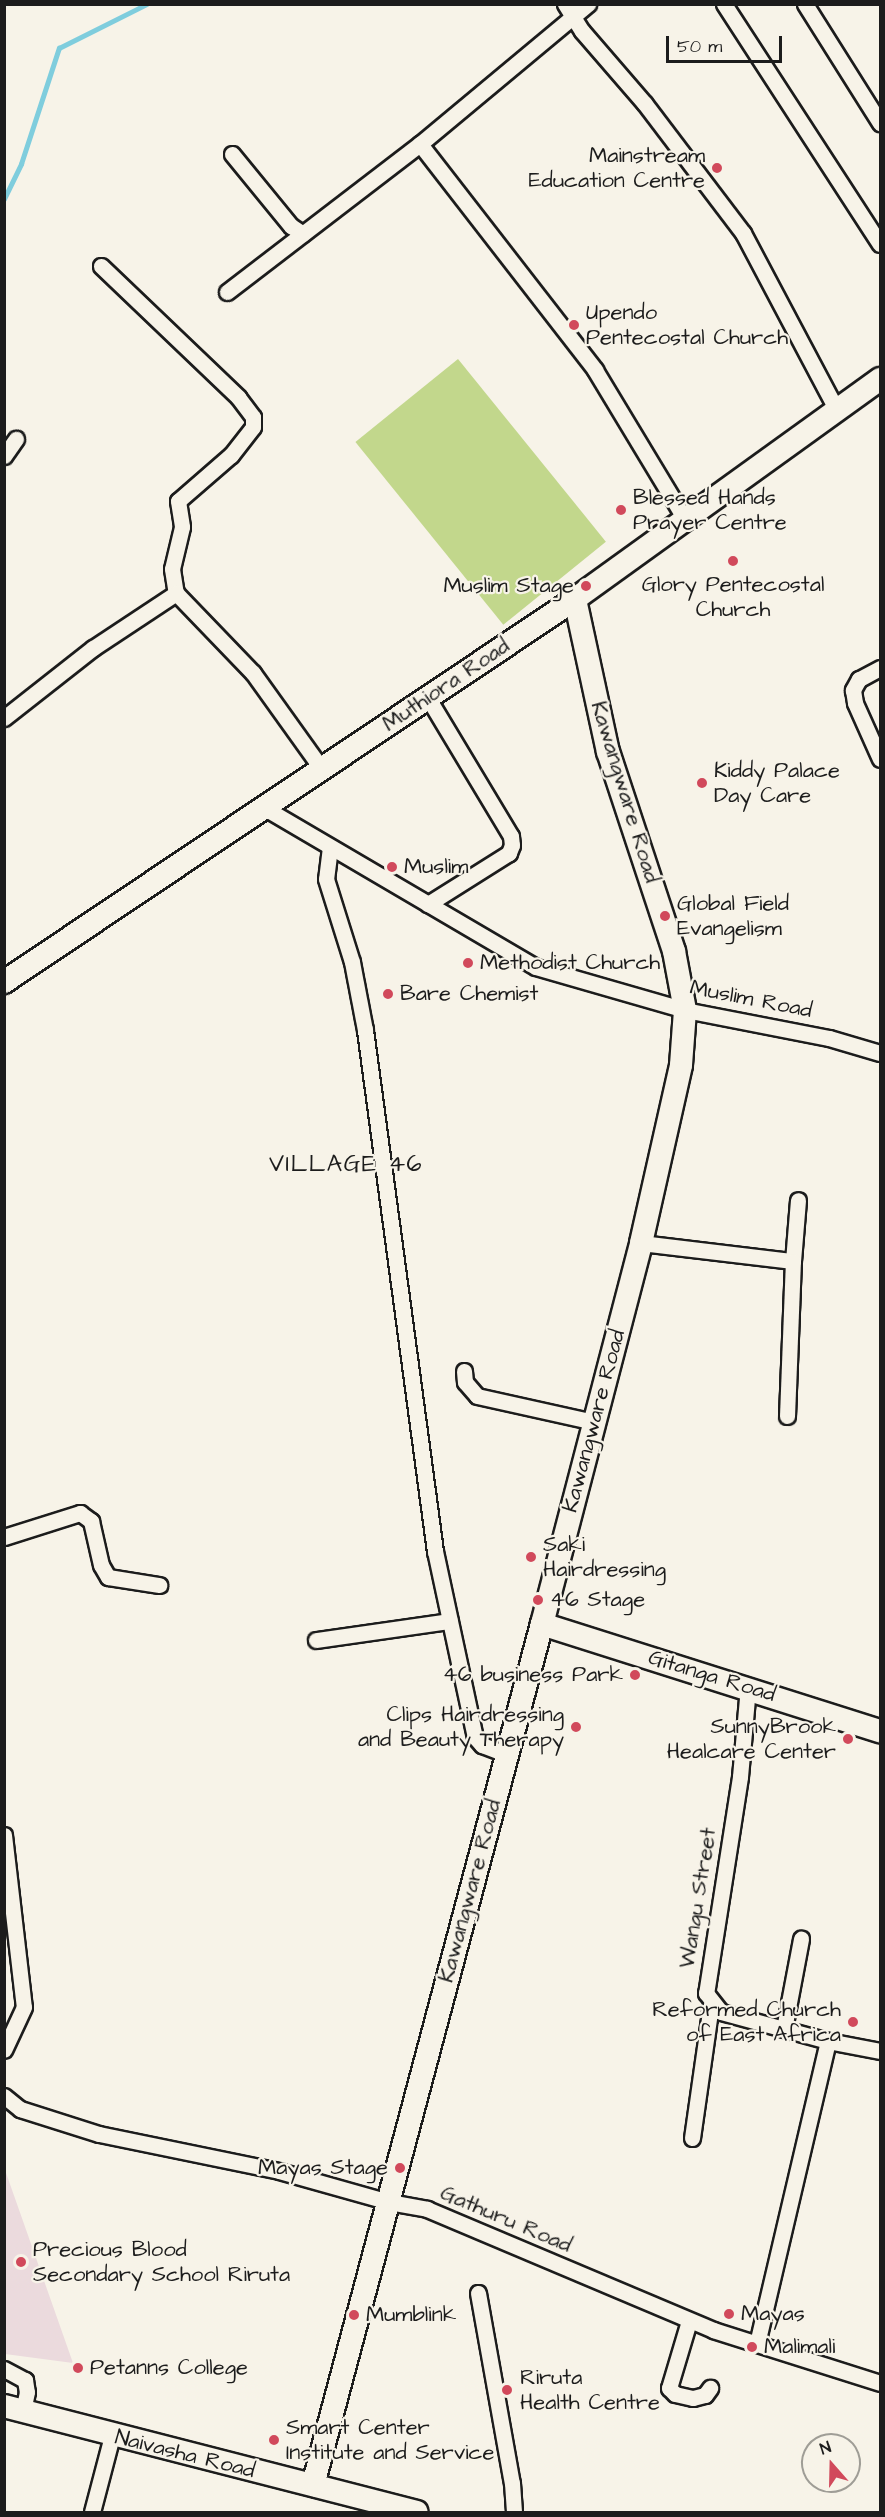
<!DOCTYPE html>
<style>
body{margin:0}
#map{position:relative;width:885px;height:2517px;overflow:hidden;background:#f7f3e8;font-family:"Architects Daughter",sans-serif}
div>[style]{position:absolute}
.built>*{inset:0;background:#ebdadd}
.green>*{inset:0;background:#c2d78c;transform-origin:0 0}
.stream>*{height:4.5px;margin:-2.25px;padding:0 2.25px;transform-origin:2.25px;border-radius:2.25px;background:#7fcddd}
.roads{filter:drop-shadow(2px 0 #1c1c1c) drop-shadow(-2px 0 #1c1c1c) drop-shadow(0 2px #1c1c1c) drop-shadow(0 -2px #1c1c1c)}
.street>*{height:15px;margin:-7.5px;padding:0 7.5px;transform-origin:7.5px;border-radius:7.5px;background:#f7f3e8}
.secondary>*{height:22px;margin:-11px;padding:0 11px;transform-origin:11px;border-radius:11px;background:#f7f3e8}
.dots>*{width:16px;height:16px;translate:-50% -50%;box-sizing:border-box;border:3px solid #f7f3e8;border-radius:50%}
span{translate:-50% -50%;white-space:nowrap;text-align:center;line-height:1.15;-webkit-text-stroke:4.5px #f7f3e8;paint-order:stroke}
.poi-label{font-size:22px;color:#1c1c1c}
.right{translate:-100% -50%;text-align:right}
.left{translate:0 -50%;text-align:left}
.street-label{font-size:22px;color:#1c1c1c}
.neighbourhood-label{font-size:24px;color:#1c1c1c;letter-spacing:1.5px}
.frame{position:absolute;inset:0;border:6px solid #1c1c1c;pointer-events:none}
.north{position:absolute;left:801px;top:2433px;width:60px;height:60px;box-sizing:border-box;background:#f7f3e8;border:2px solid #9f9d96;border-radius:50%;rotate:340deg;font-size:16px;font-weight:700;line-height:24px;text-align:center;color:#1c1c1c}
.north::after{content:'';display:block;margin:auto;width:21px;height:27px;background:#d1495b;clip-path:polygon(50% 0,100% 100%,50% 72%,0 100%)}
.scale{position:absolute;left:666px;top:36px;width:116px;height:27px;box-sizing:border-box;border:3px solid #1c1c1c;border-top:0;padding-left:8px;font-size:18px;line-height:21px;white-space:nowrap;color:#1c1c1c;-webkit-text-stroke:4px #f7f3e8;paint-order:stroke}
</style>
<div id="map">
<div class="built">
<i style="clip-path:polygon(5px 2170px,73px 2363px,5px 2354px)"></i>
</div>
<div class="green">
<i style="left:458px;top:359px;width:235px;height:132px;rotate:51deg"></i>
</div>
<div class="stream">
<i style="left:4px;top:199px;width:39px;rotate:-64deg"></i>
<i style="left:21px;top:164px;width:122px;rotate:-71.9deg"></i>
<i style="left:59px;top:48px;width:98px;rotate:-26.6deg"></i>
</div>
<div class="roads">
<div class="street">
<i style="left:565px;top:4px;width:32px;rotate:58deg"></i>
<i style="left:582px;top:31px;width:96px;rotate:49.2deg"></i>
<i style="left:645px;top:104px;width:162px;rotate:52.8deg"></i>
<i style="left:743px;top:233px;width:199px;rotate:62.1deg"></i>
<i style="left:724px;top:4px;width:286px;rotate:57deg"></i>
<i style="left:805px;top:4px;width:141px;rotate:57.8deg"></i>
<i style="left:420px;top:144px;width:286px;rotate:52.2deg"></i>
<i style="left:595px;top:370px;width:174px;rotate:58.9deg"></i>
<i style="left:232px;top:154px;width:93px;rotate:50.7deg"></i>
<i style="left:291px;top:226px;width:14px;rotate:34deg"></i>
<i style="left:101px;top:266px;width:190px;rotate:43.7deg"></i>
<i style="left:238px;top:397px;width:25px;rotate:53deg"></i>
<i style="left:253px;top:417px;width:10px;rotate:90deg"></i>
<i style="left:253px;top:427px;width:36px;rotate:128deg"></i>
<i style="left:231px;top:455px;width:70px;rotate:139deg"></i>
<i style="left:178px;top:501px;width:26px;rotate:81deg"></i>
<i style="left:182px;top:527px;width:43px;rotate:103.4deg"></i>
<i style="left:172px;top:569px;width:24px;rotate:81deg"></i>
<i style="left:176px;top:593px;width:111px;rotate:46.1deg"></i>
<i style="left:253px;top:673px;width:117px;rotate:54.4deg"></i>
<i style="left:227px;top:292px;width:243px;rotate:-37.5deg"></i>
<i style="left:420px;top:144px;width:219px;rotate:-39.8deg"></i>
<i style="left:4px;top:456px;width:21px;rotate:-55deg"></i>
<i style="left:880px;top:668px;width:24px;rotate:152deg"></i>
<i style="left:859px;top:679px;width:13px;rotate:119deg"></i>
<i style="left:853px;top:690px;width:13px;rotate:81deg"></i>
<i style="left:855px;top:703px;width:61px;rotate:65.9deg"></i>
<i style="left:428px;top:698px;width:161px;rotate:59deg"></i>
<i style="left:511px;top:836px;width:9px;rotate:84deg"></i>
<i style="left:512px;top:845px;width:9px;rotate:111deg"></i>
<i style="left:509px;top:853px;width:96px;rotate:147.8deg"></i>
<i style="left:4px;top:718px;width:113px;rotate:-38.2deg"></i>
<i style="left:93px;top:648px;width:100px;rotate:-33.5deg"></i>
<i style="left:263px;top:807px;width:316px;rotate:30.4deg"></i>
<i style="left:536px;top:967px;width:155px;rotate:16.1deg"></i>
<i style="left:685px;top:1010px;width:147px;rotate:11deg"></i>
<i style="left:829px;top:1038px;width:53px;rotate:16.4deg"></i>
<i style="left:330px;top:847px;width:32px;rotate:97deg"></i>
<i style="left:326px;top:879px;width:87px;rotate:72.6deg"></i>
<i style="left:352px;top:962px;width:69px;rotate:79.2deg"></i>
<i style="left:365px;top:1030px;width:526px;rotate:82.35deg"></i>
<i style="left:435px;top:1551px;width:190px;rotate:77.9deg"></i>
<i style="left:475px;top:1737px;width:11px;rotate:49deg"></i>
<i style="left:482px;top:1745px;width:26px;rotate:21deg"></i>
<i style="left:641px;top:1243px;width:153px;rotate:6.8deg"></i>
<i style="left:793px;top:1261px;width:61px;rotate:-85.3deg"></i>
<i style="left:464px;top:1371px;width:11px;rotate:85deg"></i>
<i style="left:465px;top:1382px;width:18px;rotate:49deg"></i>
<i style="left:477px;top:1396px;width:120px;rotate:12.5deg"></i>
<i style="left:787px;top:1416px;width:155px;rotate:-87.8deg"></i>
<i style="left:4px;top:1537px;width:80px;rotate:-17.5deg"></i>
<i style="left:80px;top:1513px;width:14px;rotate:36deg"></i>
<i style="left:91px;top:1521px;width:45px;rotate:77.2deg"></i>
<i style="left:101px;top:1565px;width:14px;rotate:60deg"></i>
<i style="left:108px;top:1577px;width:52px;rotate:8.9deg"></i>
<i style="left:316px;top:1640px;width:135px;rotate:-8.1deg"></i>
<i style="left:748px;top:1687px;width:90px;rotate:95.1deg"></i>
<i style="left:740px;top:1777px;width:219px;rotate:98.9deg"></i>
<i style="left:706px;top:1993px;width:24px;rotate:52deg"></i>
<i style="left:721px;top:2012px;width:111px;rotate:15.2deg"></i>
<i style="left:828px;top:2041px;width:311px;rotate:103.2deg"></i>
<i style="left:4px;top:1835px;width:173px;rotate:83.4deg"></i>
<i style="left:24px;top:2007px;width:47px;rotate:114.9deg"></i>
<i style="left:784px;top:2029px;width:92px;rotate:-79.3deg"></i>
<i style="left:828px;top:2041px;width:53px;rotate:10.9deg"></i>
<i style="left:4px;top:2096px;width:21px;rotate:39deg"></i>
<i style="left:20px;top:2109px;width:83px;rotate:17.6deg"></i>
<i style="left:99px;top:2134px;width:184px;rotate:11.6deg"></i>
<i style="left:279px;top:2171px;width:114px;rotate:15.7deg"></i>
<i style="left:389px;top:2202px;width:39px;rotate:10deg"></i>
<i style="left:427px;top:2209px;width:311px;rotate:22.9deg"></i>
<i style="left:713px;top:2330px;width:175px;rotate:17.6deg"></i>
<i style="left:692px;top:2138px;width:135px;rotate:-81.9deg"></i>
<i style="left:478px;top:2293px;width:193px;rotate:79.9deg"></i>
<i style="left:512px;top:2483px;width:29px;rotate:86deg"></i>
<i style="left:689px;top:2321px;width:70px;rotate:106.6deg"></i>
<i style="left:669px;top:2388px;width:8px;rotate:45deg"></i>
<i style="left:675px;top:2394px;width:18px;rotate:13deg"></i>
<i style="left:693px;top:2398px;width:12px;rotate:-14deg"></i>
<i style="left:705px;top:2395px;width:9px;rotate:-54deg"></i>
<i style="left:4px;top:2369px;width:24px;rotate:28deg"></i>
<i style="left:25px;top:2380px;width:12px;rotate:81deg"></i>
<i style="left:27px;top:2392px;width:19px;rotate:102deg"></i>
<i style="left:92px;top:2512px;width:79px;rotate:-75.3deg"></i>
</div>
<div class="secondary">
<i style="left:4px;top:982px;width:688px;rotate:-33.85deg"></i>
<i style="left:575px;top:599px;width:376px;rotate:-35.8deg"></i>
<i style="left:542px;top:1624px;width:355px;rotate:17.6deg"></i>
<i style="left:4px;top:2406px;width:426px;rotate:14.4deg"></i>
<i style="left:313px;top:2485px;width:891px;rotate:-75.11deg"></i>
<i style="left:542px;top:1624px;width:394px;rotate:-75.4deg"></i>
<i style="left:641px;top:1243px;width:182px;rotate:-77.3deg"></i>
<i style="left:681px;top:1065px;width:55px;rotate:-85.8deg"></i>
<i style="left:685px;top:1010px;width:60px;rotate:-100.6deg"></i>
<i style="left:674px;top:951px;width:210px;rotate:-108.3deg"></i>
<i style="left:608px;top:752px;width:157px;rotate:-102.2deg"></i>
</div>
</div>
<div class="dots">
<i style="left:717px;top:168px;background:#d1495b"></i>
<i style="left:574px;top:325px;background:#d1495b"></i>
<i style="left:621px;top:510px;background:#d1495b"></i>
<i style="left:733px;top:561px;background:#d1495b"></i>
<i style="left:586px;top:586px;background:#d1495b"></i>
<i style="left:702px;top:783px;background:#d1495b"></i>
<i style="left:392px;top:867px;background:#d1495b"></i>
<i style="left:665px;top:916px;background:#d1495b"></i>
<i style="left:468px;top:963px;background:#d1495b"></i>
<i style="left:388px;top:994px;background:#d1495b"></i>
<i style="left:531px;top:1557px;background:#d1495b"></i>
<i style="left:538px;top:1600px;background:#d1495b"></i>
<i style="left:635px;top:1675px;background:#d1495b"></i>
<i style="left:576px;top:1727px;background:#d1495b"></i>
<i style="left:848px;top:1739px;background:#d1495b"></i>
<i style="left:853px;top:2022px;background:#d1495b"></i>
<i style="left:400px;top:2168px;background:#d1495b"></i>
<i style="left:21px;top:2262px;background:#d1495b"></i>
<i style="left:729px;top:2314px;background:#d1495b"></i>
<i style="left:354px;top:2315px;background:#d1495b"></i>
<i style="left:752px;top:2347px;background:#d1495b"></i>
<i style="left:78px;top:2368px;background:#d1495b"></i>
<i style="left:507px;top:2390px;background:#d1495b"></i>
<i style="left:274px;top:2440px;background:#d1495b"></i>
</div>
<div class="poi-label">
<span class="right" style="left:705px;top:168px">Mainstream<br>Education Centre</span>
<span class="left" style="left:586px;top:325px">Upendo<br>Pentecostal Church</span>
<span class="left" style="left:633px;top:510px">Blessed Hands<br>Prayer Centre</span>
<span style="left:733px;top:597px">Glory Pentecostal<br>Church</span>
<span class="right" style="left:574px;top:586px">Muslim Stage</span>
<span class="left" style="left:714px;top:783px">Kiddy Palace<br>Day Care</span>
<span class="left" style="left:404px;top:867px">Muslim</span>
<span class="left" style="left:677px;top:916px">Global Field<br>Evangelism</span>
<span class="left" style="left:480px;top:963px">Methodist Church</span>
<span class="left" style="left:400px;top:994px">Bare Chemist</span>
<span class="left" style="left:543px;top:1557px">Saki<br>Hairdressing</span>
<span class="left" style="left:550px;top:1600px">46 Stage</span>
<span class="right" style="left:623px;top:1675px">46 business Park</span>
<span class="right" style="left:564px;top:1727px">Clips Hairdressing<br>and Beauty Therapy</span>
<span class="right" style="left:836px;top:1739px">SunnyBrook<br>Healcare Center</span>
<span class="right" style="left:841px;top:2022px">Reformed Church<br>of East Africa</span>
<span class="right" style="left:388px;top:2168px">Mayas Stage</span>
<span class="left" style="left:33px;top:2262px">Precious Blood<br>Secondary School Riruta</span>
<span class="left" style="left:741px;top:2314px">Mayas</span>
<span class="left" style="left:366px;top:2315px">Mumblink</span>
<span class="left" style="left:764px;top:2347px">Malimali</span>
<span class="left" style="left:90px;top:2368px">Petanns College</span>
<span class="left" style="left:520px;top:2390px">Riruta<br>Health Centre</span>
<span class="left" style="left:286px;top:2440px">Smart Center<br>Institute and Service</span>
</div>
<div class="street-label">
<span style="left:446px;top:685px;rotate:-34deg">Muthiora Road</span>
<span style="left:625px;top:792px;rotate:73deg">Kawangware Road</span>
<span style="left:751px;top:999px;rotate:11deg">Muslim Road</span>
<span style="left:594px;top:1421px;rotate:-75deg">Kawangware Road</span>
<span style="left:712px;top:1676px;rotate:17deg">Gitanga Road</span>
<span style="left:470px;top:1891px;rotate:-75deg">Kawangware Road</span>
<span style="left:698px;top:1898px;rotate:-81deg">Wangu Street</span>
<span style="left:506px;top:2219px;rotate:23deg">Gathuru Road</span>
<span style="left:185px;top:2454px;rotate:14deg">Naivasha Road</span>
</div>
<div class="neighbourhood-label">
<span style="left:346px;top:1165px">VILLAGE 46</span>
</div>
<div class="frame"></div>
<div class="north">N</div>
<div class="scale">50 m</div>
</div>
